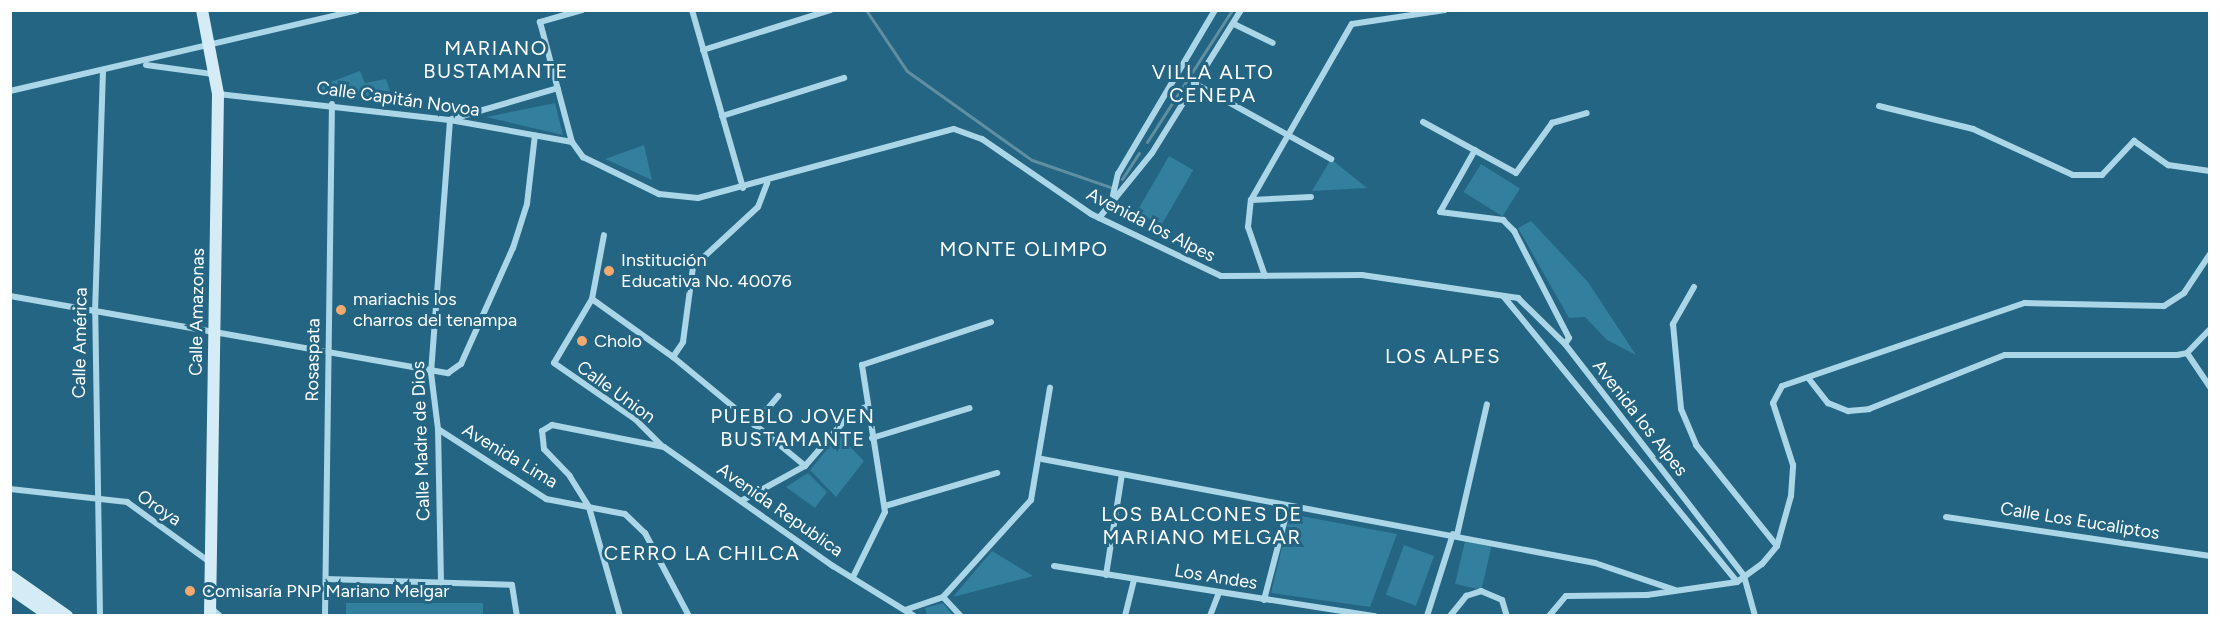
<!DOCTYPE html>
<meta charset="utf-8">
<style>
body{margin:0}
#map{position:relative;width:2220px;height:626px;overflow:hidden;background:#236582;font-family:Figtree,sans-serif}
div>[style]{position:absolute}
.green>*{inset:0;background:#337f9e;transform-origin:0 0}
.stream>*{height:3px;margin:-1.5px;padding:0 1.5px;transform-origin:1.5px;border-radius:1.5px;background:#608fa2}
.street>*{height:6px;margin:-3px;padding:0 3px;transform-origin:3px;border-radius:3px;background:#abd6e7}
.secondary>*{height:12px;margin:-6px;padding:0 6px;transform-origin:6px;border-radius:6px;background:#d5ecf6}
.dots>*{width:16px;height:16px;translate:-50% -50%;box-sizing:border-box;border:3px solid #236582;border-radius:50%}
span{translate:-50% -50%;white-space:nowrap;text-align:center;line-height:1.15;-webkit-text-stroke:6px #236582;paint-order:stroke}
.street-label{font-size:18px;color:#fff}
.poi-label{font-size:18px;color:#fff}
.left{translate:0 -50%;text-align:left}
.neighbourhood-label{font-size:20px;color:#fff;letter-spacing:1.5px}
.frame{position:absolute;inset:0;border:12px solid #fff;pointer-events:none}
</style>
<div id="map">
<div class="green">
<i style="clip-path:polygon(360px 71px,365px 83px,386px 79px,395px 105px,315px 88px)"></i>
<i style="clip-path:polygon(555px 103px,563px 135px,486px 117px)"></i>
<i style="clip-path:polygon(644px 145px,652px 180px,605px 159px)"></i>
<i style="left:1169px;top:156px;width:28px;height:64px;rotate:30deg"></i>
<i style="clip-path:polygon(1331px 159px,1367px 188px,1312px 191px)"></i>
<i style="left:1481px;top:164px;width:46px;height:33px;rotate:32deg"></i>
<i style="clip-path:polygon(1531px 221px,1588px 282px,1636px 355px,1607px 340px,1585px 317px,1569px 318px,1518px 228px)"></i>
<i style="clip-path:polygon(839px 435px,864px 461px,836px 497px,810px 470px)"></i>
<i style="clip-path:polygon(808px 473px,827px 492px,815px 508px,786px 487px)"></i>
<i style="clip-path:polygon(1290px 514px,1397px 534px,1370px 607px,1271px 593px)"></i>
<i style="left:1465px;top:541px;width:27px;height:44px;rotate:13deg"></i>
<i style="left:1404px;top:545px;width:32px;height:53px;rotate:20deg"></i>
<i style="clip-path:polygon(992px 551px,1033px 576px,953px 597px)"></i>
<i style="left:346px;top:603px;width:137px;height:12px"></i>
<i style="clip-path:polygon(943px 603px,953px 615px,927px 615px,925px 608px)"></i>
</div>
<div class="stream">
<i style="left:866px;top:10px;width:73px;rotate:56.1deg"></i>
<i style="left:907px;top:71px;width:153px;rotate:35.5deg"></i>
<i style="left:1032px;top:160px;width:83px;rotate:19.1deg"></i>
<i style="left:1147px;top:142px;width:157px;rotate:-57.2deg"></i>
<i style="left:1122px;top:179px;width:31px;rotate:-57deg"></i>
</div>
<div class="street">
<i style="left:582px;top:10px;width:44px;rotate:164.1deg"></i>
<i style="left:540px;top:22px;width:124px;rotate:75.1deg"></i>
<i style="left:572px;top:142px;width:19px;rotate:54deg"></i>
<i style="left:583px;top:157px;width:85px;rotate:26deg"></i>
<i style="left:659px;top:194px;width:39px;rotate:6deg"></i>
<i style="left:698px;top:198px;width:265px;rotate:-15.1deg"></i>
<i style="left:954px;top:129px;width:30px;rotate:20deg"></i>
<i style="left:982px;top:139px;width:132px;rotate:34.5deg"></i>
<i style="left:1091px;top:214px;width:144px;rotate:25.5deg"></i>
<i style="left:1221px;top:276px;width:141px;rotate:-0.4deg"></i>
<i style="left:1362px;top:275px;width:158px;rotate:8.4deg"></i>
<i style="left:1518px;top:298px;width:66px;rotate:44.4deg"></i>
<i style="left:1565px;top:344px;width:293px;rotate:52.3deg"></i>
<i style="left:1744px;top:576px;width:41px;rotate:74.6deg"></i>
<i style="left:692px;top:10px;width:185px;rotate:74deg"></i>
<i style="left:1234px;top:24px;width:43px;rotate:26deg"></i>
<i style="left:703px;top:50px;width:134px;rotate:-17.4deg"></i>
<i style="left:146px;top:65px;width:68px;rotate:7.7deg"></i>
<i style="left:1194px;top:83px;width:157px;rotate:29deg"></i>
<i style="left:10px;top:91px;width:356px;rotate:-13.1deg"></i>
<i style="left:218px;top:94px;width:233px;rotate:6.4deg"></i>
<i style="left:450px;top:120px;width:124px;rotate:10.2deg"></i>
<i style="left:1879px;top:106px;width:97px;rotate:13.7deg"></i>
<i style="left:1973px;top:129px;width:110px;rotate:24.7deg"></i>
<i style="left:2073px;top:175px;width:29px"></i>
<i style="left:2102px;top:175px;width:47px;rotate:-46.7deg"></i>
<i style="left:2134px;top:141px;width:42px;rotate:35.2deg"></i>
<i style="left:2168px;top:165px;width:42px;rotate:8.1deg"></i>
<i style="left:722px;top:116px;width:128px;rotate:-17.3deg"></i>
<i style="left:452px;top:119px;width:110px;rotate:-16.3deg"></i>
<i style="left:1423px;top:122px;width:106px;rotate:28.7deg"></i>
<i style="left:1516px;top:173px;width:62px;rotate:-54.2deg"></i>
<i style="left:1552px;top:123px;width:36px;rotate:-16deg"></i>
<i style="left:1475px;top:150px;width:71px;rotate:119.4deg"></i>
<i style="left:1440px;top:212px;width:64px;rotate:7.2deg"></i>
<i style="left:1503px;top:220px;width:16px;rotate:45deg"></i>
<i style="left:1514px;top:231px;width:120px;rotate:62.8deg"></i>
<i style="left:1569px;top:338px;width:7px;rotate:124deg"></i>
<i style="left:1113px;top:195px;width:22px;rotate:-77deg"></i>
<i style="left:1118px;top:174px;width:191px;rotate:-59.4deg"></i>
<i style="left:1251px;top:200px;width:60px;rotate:-2.9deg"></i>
<i style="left:1099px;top:218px;width:84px;rotate:-50.8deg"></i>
<i style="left:1152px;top:153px;width:168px;rotate:-58.1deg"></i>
<i style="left:1265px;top:276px;width:52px;rotate:-109.1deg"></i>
<i style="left:1248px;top:227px;width:27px;rotate:-84deg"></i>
<i style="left:1251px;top:200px;width:203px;rotate:-60.2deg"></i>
<i style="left:1352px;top:24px;width:94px;rotate:-8.6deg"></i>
<i style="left:1694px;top:287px;width:43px;rotate:119.6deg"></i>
<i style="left:1673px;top:324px;width:85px;rotate:84.6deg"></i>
<i style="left:1681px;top:409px;width:39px;rotate:67deg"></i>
<i style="left:1696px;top:445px;width:129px;rotate:51.3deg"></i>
<i style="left:10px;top:296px;width:445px;rotate:10deg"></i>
<i style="left:448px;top:373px;width:16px;rotate:-35deg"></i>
<i style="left:461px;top:364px;width:127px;rotate:-65.9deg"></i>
<i style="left:513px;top:248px;width:46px;rotate:-72.3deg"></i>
<i style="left:527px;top:204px;width:69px;rotate:-83.4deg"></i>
<i style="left:1504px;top:297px;width:368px;rotate:50.7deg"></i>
<i style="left:592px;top:299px;width:100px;rotate:35.6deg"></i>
<i style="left:673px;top:357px;width:171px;rotate:39.5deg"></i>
<i style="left:592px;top:299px;width:74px;rotate:120.7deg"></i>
<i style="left:554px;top:363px;width:98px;rotate:34.7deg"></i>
<i style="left:635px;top:419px;width:38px;rotate:45deg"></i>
<i style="left:592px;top:299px;width:65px;rotate:-79.4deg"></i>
<i style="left:2187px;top:353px;width:41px;rotate:55.9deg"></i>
<i style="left:673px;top:357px;width:18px;rotate:-56deg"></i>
<i style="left:683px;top:342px;width:76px;rotate:-82.4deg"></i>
<i style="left:693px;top:267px;width:88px;rotate:-42.7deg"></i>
<i style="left:758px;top:207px;width:26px;rotate:-69deg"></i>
<i style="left:1809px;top:379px;width:31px;rotate:52deg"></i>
<i style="left:1828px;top:403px;width:22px;rotate:22deg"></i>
<i style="left:1848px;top:411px;width:21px;rotate:-5deg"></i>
<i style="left:1869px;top:409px;width:146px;rotate:-21.7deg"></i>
<i style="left:2005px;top:355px;width:172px"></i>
<i style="left:2177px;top:355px;width:10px;rotate:-11deg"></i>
<i style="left:2187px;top:353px;width:33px;rotate:-46deg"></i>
<i style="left:754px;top:425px;width:38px;rotate:-50deg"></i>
<i style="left:438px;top:429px;width:129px;rotate:32.9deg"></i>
<i style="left:546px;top:499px;width:80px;rotate:10.8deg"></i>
<i style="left:625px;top:514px;width:28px;rotate:44deg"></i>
<i style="left:645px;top:533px;width:94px;rotate:62.1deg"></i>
<i style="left:872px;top:438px;width:102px;rotate:-17deg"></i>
<i style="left:1042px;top:459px;width:563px;rotate:10.65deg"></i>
<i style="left:1595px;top:563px;width:84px;rotate:18.6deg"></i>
<i style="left:10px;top:489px;width:118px;rotate:6.3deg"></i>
<i style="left:127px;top:502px;width:104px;rotate:36deg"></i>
<i style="left:741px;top:501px;width:73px;rotate:-28.7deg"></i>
<i style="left:805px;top:466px;width:70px;rotate:-49deg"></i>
<i style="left:851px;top:413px;width:16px;rotate:-22deg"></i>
<i style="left:885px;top:506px;width:117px;rotate:-16.4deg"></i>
<i style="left:1946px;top:517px;width:267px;rotate:8.4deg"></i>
<i style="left:1457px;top:535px;width:134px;rotate:-77.1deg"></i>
<i style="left:1054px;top:566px;width:325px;rotate:8.9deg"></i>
<i style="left:1106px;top:575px;width:102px;rotate:-81deg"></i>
<i style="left:853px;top:577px;width:72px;rotate:-63.8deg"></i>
<i style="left:885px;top:512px;width:149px;rotate:-98.9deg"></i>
<i style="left:862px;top:365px;width:136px;rotate:-18.4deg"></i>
<i style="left:326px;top:579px;width:186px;rotate:1.8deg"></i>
<i style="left:512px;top:585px;width:31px;rotate:81deg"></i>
<i style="left:441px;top:583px;width:154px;rotate:-91.1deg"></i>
<i style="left:438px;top:429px;width:56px;rotate:-97.1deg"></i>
<i style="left:431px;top:373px;width:254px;rotate:-85.7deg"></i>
<i style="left:943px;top:597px;width:131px;rotate:-47.8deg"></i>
<i style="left:1031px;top:500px;width:114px;rotate:-80.4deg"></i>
<i style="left:943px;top:597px;width:26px;rotate:47deg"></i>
<i style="left:1264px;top:600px;width:95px;rotate:-75.4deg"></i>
<i style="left:211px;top:608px;width:12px;rotate:42deg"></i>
<i style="left:905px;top:610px;width:40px;rotate:-18.9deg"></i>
<i style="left:100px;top:616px;width:304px;rotate:-90.9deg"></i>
<i style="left:95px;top:312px;width:241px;rotate:-88.1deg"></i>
<i style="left:325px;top:616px;width:512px;rotate:-89.22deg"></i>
<i style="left:620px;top:616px;width:113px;rotate:-105.9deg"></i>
<i style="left:589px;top:507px;width:36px;rotate:-122deg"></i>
<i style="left:570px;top:476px;width:37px;rotate:-134deg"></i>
<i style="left:544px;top:449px;width:18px;rotate:-96deg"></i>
<i style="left:542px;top:431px;width:12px;rotate:-31deg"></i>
<i style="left:552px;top:425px;width:114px;rotate:11.1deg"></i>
<i style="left:664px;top:447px;width:207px;rotate:35.2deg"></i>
<i style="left:833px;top:566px;width:95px;rotate:31.7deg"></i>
<i style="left:1125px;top:616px;width:37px;rotate:-76deg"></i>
<i style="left:1210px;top:616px;width:25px;rotate:-69deg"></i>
<i style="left:1427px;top:616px;width:86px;rotate:-72.4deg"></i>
<i style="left:1450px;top:616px;width:26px;rotate:-51deg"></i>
<i style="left:1466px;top:596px;width:16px;rotate:-18deg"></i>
<i style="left:1481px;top:591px;width:23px;rotate:23deg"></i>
<i style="left:1502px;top:600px;width:17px;rotate:73deg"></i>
<i style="left:1549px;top:616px;width:26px;rotate:-50deg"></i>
<i style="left:1566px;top:596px;width:81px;rotate:-0.7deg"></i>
<i style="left:1647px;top:595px;width:91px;rotate:-8.2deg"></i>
<i style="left:1737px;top:582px;width:31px;rotate:-36deg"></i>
<i style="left:1762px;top:564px;width:23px;rotate:-50deg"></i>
<i style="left:1777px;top:546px;width:52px;rotate:-74.4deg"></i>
<i style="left:1791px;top:496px;width:31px;rotate:-86deg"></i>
<i style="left:1793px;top:465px;width:65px;rotate:-107.9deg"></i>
<i style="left:1773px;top:403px;width:19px;rotate:-62deg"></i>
<i style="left:1782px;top:386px;width:257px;rotate:-18.9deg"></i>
<i style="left:2025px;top:303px;width:139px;rotate:1.2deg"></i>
<i style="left:2164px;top:306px;width:24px;rotate:-33deg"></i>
<i style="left:2184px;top:293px;width:47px;rotate:-56.3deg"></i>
</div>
<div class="secondary">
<i style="left:202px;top:10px;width:86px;rotate:79.2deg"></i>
<i style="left:218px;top:94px;width:522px;rotate:90.88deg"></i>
<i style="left:10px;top:576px;width:70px;rotate:35.1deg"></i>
<i style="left:10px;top:588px;width:49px;rotate:35deg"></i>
</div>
<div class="dots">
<i style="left:609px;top:271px;background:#f2a96e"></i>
<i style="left:341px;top:310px;background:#f2a96e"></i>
<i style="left:582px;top:341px;background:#f2a96e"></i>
<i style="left:190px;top:591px;background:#f2a96e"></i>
</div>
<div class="street-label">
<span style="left:398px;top:99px;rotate:8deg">Calle Capitán Novoa</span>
<span style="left:1151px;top:225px;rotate:27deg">Avenida los Alpes</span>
<span style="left:197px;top:312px;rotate:-89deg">Calle Amazonas</span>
<span style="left:80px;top:343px;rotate:-89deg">Calle América</span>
<span style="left:313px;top:360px;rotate:-89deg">Rosaspata</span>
<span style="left:616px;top:392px;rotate:36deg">Calle Union</span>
<span style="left:1640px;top:418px;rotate:52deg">Avenida los Alpes</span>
<span style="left:421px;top:441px;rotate:-92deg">Calle Madre de Dios</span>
<span style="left:510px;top:456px;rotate:31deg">Avenida Lima</span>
<span style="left:159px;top:508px;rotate:34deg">Oroya</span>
<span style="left:780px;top:510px;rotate:35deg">Avenida Republica</span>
<span style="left:2080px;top:521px;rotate:9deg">Calle Los Eucaliptos</span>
<span style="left:1216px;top:577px;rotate:9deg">Los Andes</span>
</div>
<div class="poi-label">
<span class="left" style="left:621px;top:271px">Institución<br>Educativa No. 40076</span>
<span class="left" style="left:353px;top:310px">mariachis los<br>charros del tenampa</span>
<span class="left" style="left:594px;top:341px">Cholo</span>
<span class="left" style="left:202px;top:591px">Comisaría PNP Mariano Melgar</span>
</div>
<div class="neighbourhood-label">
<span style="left:496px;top:60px">MARIANO<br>BUSTAMANTE</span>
<span style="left:1213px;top:84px">VILLA ALTO<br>CENEPA</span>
<span style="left:1024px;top:249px">MONTE OLIMPO</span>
<span style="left:1443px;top:356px">LOS ALPES</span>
<span style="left:793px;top:428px">PUEBLO JOVEN<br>BUSTAMANTE</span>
<span style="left:1202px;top:526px">LOS BALCONES DE<br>MARIANO MELGAR</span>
<span style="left:702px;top:553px">CERRO LA CHILCA</span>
</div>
<div class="frame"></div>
</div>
